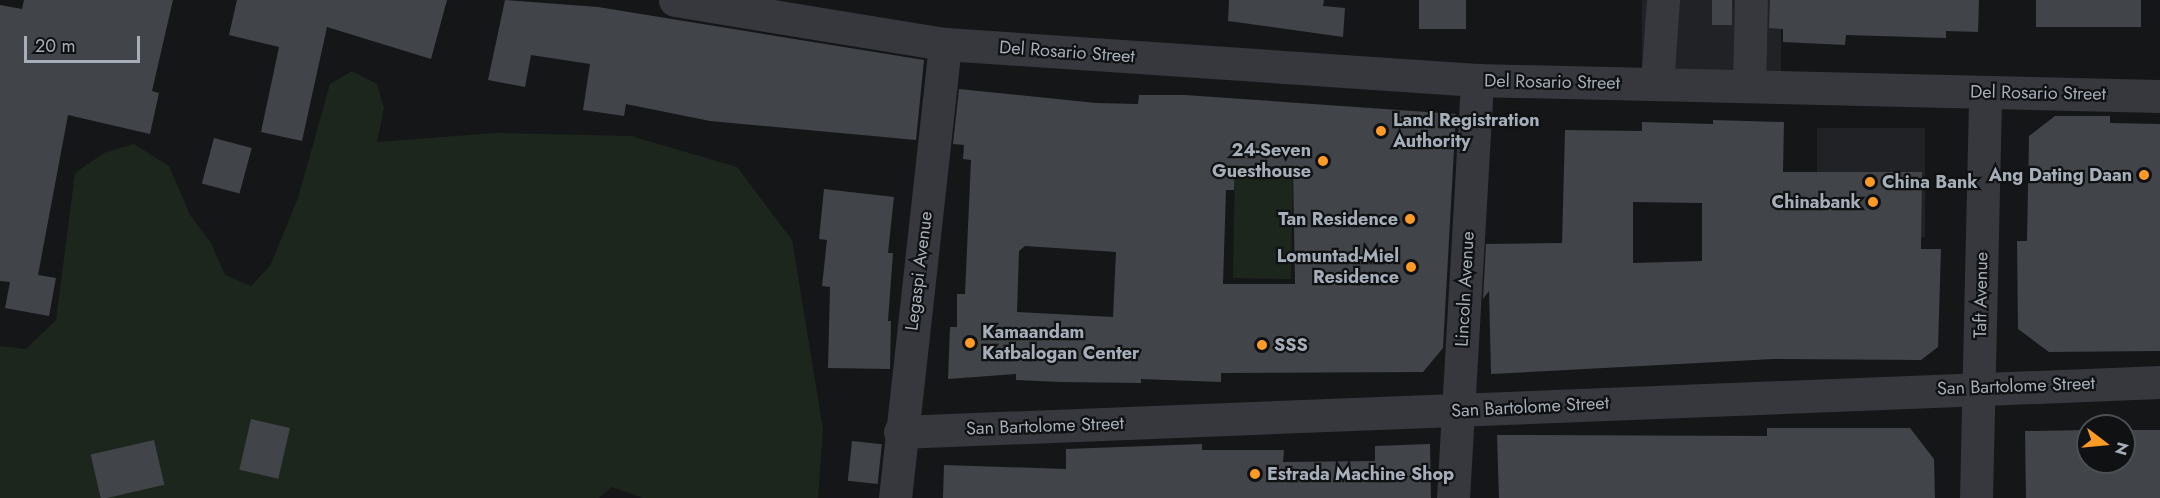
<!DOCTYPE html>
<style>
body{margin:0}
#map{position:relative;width:2160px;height:498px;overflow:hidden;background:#151618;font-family:Jost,sans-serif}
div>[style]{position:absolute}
.built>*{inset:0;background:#212225;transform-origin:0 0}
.green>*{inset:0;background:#1d261d;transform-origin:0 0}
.building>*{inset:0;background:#414448;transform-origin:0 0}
.minor>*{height:33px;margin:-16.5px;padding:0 16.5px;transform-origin:16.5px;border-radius:16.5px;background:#36383d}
.dots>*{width:16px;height:16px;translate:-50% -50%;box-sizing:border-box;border:3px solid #101113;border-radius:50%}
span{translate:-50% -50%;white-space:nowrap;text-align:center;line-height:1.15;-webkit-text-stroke:4.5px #101113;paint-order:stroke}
.street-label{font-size:18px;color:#a6aeb9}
.poi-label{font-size:18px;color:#a6aeb9;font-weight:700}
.left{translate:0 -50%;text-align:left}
.right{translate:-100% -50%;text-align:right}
.north{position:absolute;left:2076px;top:414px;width:60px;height:60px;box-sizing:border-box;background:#101113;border:2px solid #4c5055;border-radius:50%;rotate:106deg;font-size:16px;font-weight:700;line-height:24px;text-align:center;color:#a6aeb9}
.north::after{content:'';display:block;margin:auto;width:21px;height:27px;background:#fe9b27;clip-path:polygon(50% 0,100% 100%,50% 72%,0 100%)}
.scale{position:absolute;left:24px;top:36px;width:116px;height:27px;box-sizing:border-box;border:3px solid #a6aeb9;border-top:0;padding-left:8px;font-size:18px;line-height:21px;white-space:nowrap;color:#a6aeb9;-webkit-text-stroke:4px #101113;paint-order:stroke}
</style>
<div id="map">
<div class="built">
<i style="left:1642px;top:0;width:139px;height:72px"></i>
<i style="left:1817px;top:128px;width:108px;height:109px"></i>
</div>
<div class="green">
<i style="clip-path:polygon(352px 71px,377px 84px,384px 108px,377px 142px,495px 133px,631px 136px,737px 167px,792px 240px,823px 429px,818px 498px,643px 498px,612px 487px,599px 498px,0 498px,0 346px,26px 349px,56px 320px,75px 173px,104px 153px,134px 144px,169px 166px,190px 215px,211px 243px,225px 275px,251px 286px,270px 266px,298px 198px,330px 84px)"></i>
<i style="left:1235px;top:166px;width:58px;height:112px;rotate:1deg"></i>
</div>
<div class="building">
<i style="clip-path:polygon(24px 0,173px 0,152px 91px,159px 93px,150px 134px,68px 115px,38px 275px,56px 278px,49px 316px,5px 308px,10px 282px,0 281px,0 5px,22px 9px)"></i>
<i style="clip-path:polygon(237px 0,447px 0,431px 59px,327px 27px,302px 141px,261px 132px,279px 47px,229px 35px)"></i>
<i style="clip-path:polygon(505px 0,598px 7px,924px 60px,916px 140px,710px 121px,626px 104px,624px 116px,583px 110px,590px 64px,531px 55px,525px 87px,488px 80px)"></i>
<i style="clip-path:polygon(1229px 0,1324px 0,1323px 6px,1345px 8px,1343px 37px,1228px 21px)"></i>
<i style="left:1419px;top:0;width:47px;height:29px"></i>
<i style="left:1712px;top:0;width:20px;height:25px"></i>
<i style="clip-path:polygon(1770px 0,1979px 0,1978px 32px,1946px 31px,1946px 38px,1846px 35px,1845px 45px,1783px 42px,1783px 29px,1769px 28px)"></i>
<i style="left:2036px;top:0;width:105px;height:27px"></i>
<i style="clip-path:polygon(evenodd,959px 89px,1096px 103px,1138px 104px,1139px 95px,1185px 95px,1456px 114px,1443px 348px,1423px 372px,1221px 373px,1221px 382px,1141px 379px,1141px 383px,1060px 382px,1016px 380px,1016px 374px,948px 379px,950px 327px,957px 327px,957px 294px,965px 294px,971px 160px,963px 159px,964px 145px,953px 144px,959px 89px,1235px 166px,1293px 167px,1295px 284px,1223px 284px,1226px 190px,1234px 190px,1235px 166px,959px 89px,1025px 246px,1116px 252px,1113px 317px,1017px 312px,1019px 251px,1025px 246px)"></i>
<i style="clip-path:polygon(2055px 116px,2110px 116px,2110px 123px,2160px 124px,2160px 351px,2049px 352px,2018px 329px,2017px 241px,2027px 241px,2029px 136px)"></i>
<i style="clip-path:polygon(evenodd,1713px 120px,1784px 122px,1783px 172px,1922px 172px,1921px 249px,1941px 249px,1938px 347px,1921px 360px,1773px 359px,1491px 374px,1489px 291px,1483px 299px,1486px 244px,1562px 243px,1565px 130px,1642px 131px,1642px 122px,1713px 124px,1713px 120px,1633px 202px,1702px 203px,1702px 261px,1633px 263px,1633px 202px)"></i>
<i style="left:214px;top:138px;width:39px;height:47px;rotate:15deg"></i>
<i style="clip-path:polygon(824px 189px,894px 197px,888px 253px,893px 253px,888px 321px,891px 321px,890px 369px,828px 368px,830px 287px,822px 286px,827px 240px,819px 239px)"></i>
<i style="left:251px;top:419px;width:40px;height:52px;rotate:13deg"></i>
<i style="clip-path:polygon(1767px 428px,1910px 428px,1934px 459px,1935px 498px,1499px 498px,1497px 435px,1767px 436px)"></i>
<i style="clip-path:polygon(2088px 430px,2088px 462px,2124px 462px,2124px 430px,2160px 430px,2160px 498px,2026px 498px,2025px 431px)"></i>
<i style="left:154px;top:440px;width:46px;height:65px;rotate:77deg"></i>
<i style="left:852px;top:441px;width:30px;height:40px;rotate:6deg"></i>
<i style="clip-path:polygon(1202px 444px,1202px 450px,1284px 450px,1283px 462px,1375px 461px,1375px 446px,1430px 444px,1431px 498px,943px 498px,944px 465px,1066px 469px,1066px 449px)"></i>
</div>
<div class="minor">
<i style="left:675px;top:0;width:274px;rotate:9.3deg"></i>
<i style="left:945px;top:44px;width:533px;rotate:3.87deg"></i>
<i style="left:1477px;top:80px;width:683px;rotate:1.34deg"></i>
<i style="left:1657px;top:84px;width:84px;rotate:-85.9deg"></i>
<i style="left:1749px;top:86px;width:86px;rotate:-88.7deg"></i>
<i style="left:900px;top:432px;width:1261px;rotate:-2.27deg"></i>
<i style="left:895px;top:498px;width:457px;rotate:-83.7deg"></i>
<i style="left:1453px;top:498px;width:419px;rotate:-86.7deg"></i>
<i style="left:1976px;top:498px;width:406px;rotate:-88.7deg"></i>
</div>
<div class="dots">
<i style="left:1381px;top:131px;background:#fe9b27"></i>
<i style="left:1323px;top:161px;background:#fe9b27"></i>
<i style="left:2144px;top:175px;background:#fe9b27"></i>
<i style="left:1870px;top:182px;background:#fe9b27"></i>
<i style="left:1873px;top:202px;background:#fe9b27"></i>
<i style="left:1410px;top:219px;background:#fe9b27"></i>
<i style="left:1411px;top:267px;background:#fe9b27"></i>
<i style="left:970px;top:343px;background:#fe9b27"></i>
<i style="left:1262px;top:345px;background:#fe9b27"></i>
<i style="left:1255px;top:474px;background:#fe9b27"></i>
</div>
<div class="street-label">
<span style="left:1067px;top:52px;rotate:4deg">Del Rosario Street</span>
<span style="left:1552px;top:82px;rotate:1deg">Del Rosario Street</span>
<span style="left:2038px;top:93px;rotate:1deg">Del Rosario Street</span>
<span style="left:919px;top:271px;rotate:-83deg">Legaspi Avenue</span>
<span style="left:1465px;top:289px;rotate:-87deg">Lincoln Avenue</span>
<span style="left:1981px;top:295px;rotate:-89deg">Taft Avenue</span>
<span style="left:2016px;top:386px;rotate:-2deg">San Bartolome Street</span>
<span style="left:1530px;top:407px;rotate:-3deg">San Bartolome Street</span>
<span style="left:1045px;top:426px;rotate:-2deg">San Bartolome Street</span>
</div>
<div class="poi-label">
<span class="left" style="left:1393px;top:131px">Land Registration<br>Authority</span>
<span class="right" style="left:1311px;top:161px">24-Seven<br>Guesthouse</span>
<span class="right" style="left:2132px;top:175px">Ang Dating Daan</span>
<span class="left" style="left:1882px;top:182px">China Bank</span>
<span class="right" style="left:1861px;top:202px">Chinabank</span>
<span class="right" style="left:1398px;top:219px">Tan Residence</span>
<span class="right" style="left:1399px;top:267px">Lomuntad-Miel<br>Residence</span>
<span class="left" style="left:982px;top:343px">Kamaandam<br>Katbalogan Center</span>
<span class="left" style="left:1274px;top:345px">SSS</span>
<span class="left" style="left:1267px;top:474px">Estrada Machine Shop</span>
</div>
<div class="north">N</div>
<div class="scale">20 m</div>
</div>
